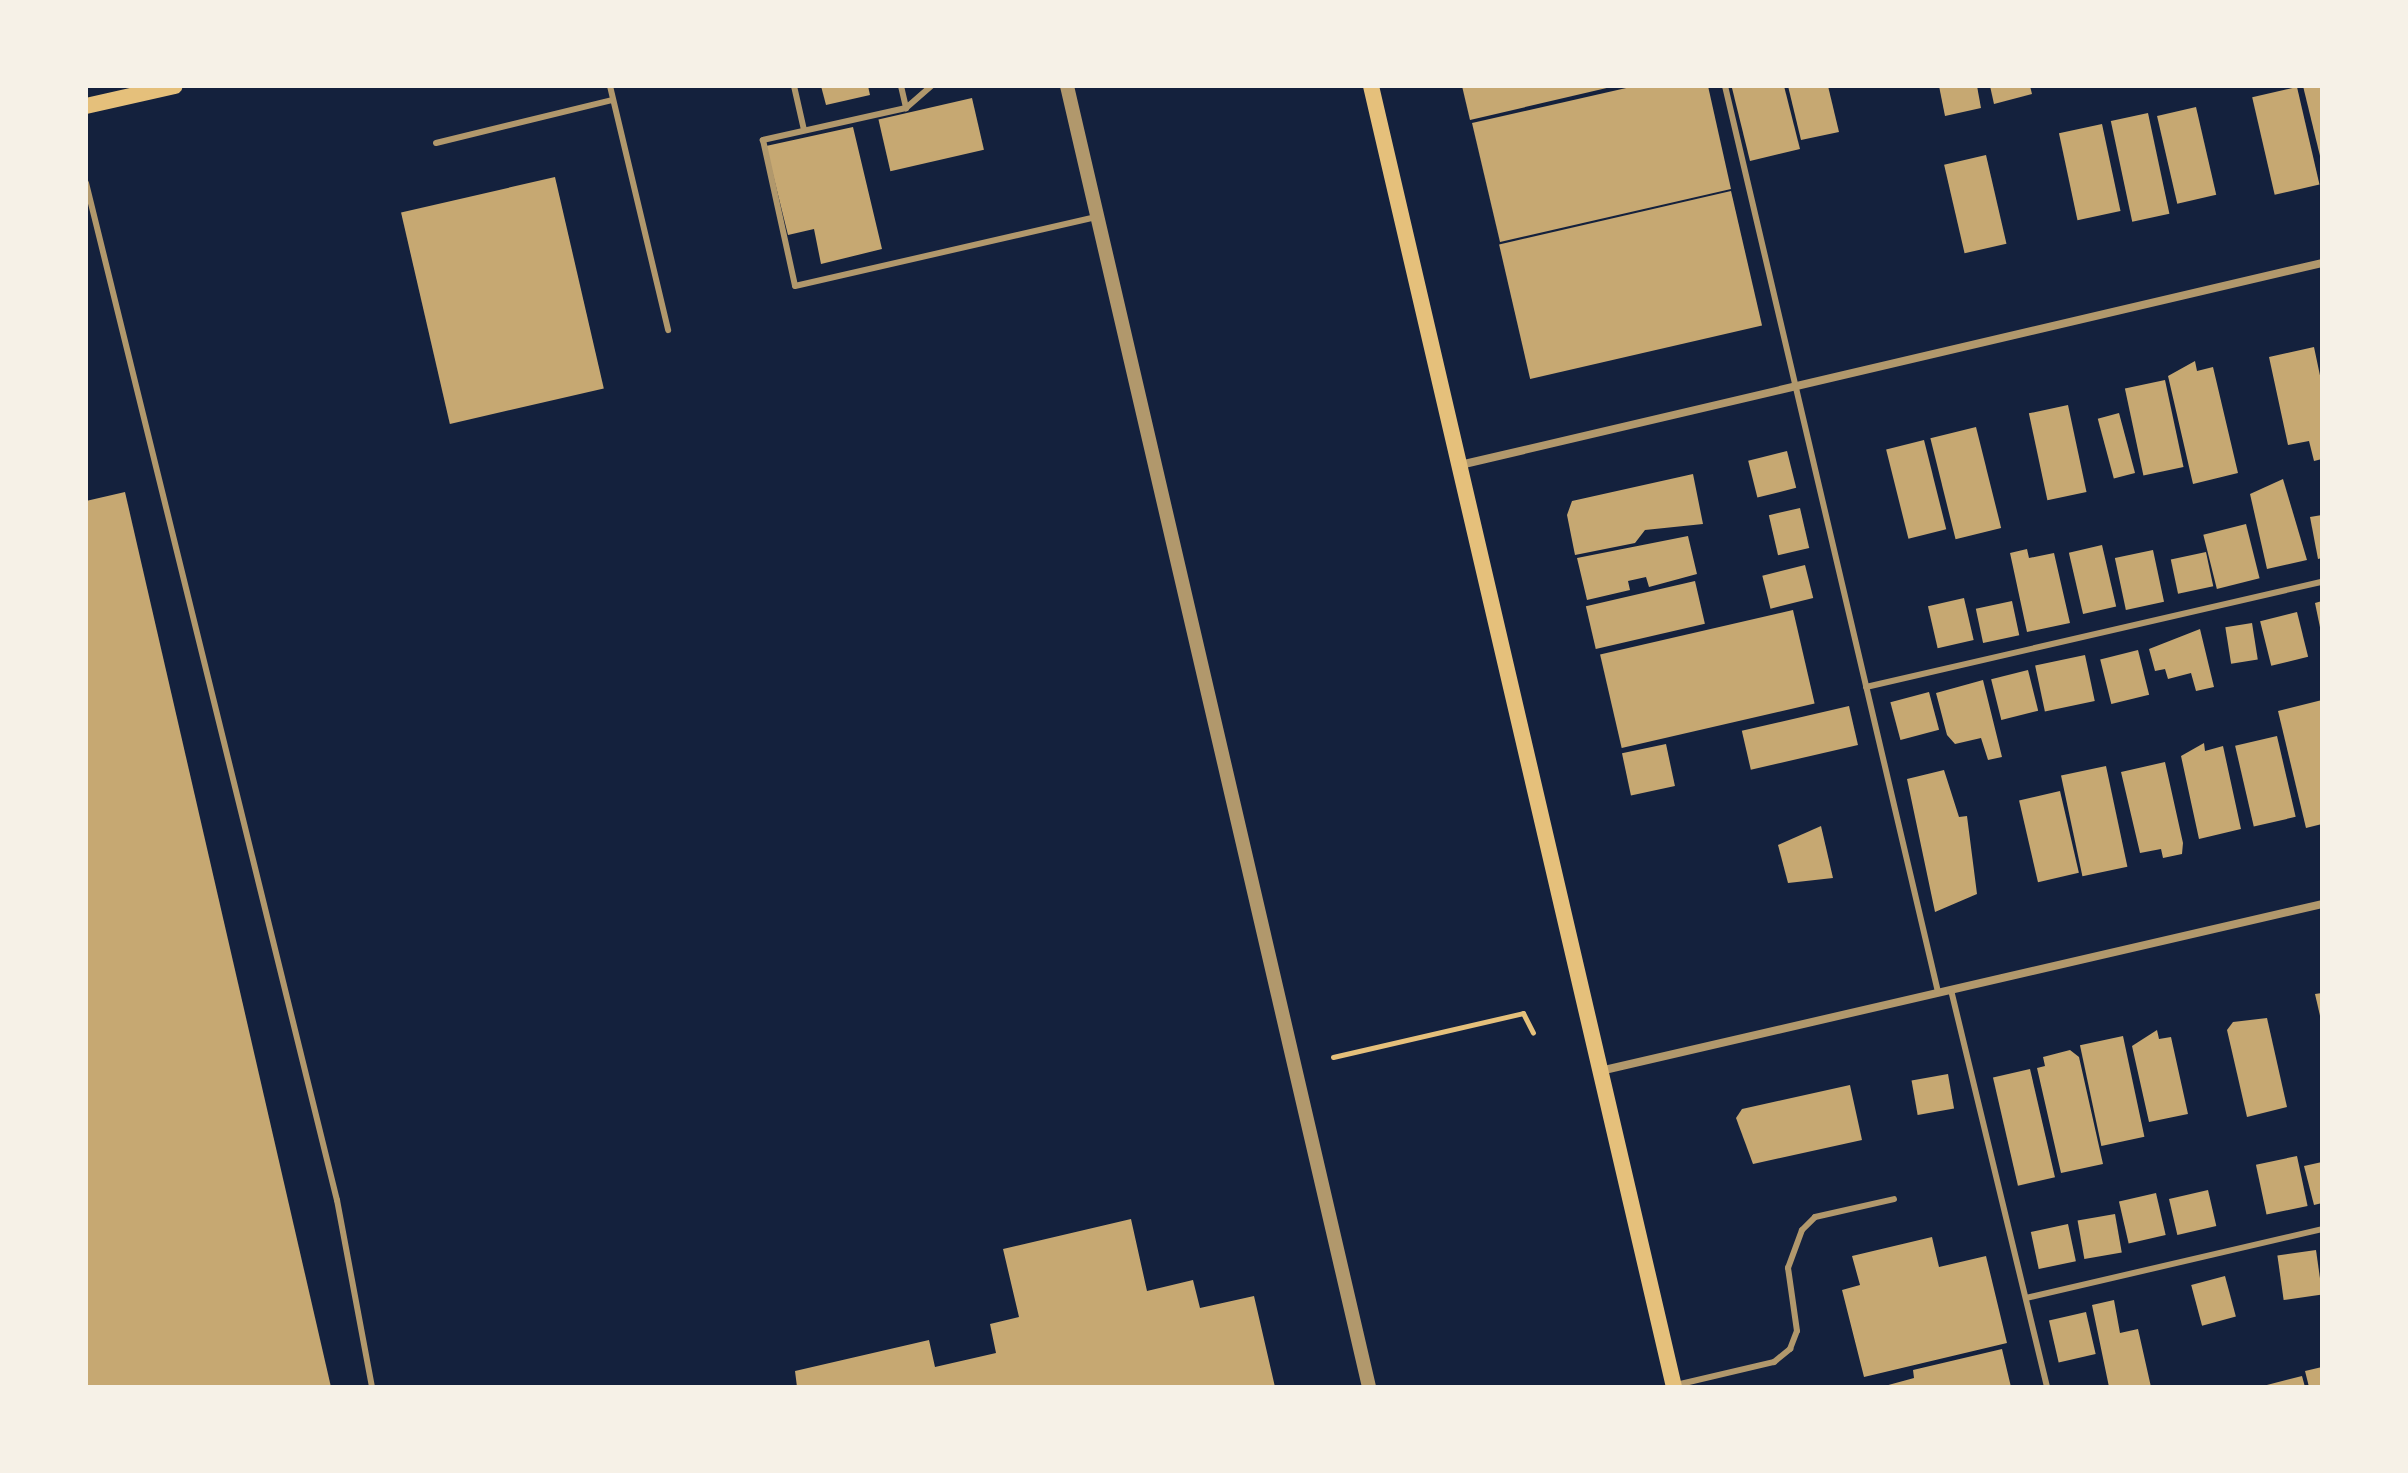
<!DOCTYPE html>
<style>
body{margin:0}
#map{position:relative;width:2408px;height:1473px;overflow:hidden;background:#14213d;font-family:Figtree,sans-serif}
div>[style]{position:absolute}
.building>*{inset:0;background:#c6a872;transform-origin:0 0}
.path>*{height:5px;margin:-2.5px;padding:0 2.5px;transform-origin:2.5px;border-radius:2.5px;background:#e5c07b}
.service>*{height:6px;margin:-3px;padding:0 3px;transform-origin:3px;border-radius:3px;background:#b1986c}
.minor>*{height:8px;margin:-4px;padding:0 4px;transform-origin:4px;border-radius:4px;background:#b1986c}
.tertiary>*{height:14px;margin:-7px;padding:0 7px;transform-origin:7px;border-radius:7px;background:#b1986c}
.secondary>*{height:16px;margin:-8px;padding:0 8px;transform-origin:8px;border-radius:8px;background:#e5c07b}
span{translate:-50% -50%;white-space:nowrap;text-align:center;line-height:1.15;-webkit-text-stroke:6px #f6f1e7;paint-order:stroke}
.frame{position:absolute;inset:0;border:88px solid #f6f1e7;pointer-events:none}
</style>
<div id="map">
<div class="building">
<i style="clip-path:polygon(821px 86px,868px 86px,870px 95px,826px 105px)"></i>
<i style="clip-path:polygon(1462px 86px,1611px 86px,1611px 87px,1470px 120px)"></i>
<i style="clip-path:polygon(1635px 86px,1708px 86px,1731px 189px,1500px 242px,1472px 123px)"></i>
<i style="clip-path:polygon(1784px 86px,1800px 149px,1750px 161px,1732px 88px)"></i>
<i style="clip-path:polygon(1788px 86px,1828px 86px,1839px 132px,1801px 140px)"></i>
<i style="clip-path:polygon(1939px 86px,1977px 86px,1981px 108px,1945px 116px)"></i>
<i style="clip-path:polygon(1990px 86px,2030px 86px,2032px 94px,1994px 104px)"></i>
<i style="clip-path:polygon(2303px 86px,2322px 86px,2322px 160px,2321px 160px)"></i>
<i style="left:2297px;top:87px;width:100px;height:46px;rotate:77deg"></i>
<i style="left:972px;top:98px;width:53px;height:96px;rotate:77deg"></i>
<i style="left:2196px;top:107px;width:90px;height:40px;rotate:77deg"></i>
<i style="left:2148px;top:113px;width:103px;height:38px;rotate:78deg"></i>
<i style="left:2102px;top:124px;width:89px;height:44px;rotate:78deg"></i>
<i style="clip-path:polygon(853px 127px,882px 249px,821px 264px,814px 229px,788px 235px,766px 146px)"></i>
<i style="left:1986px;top:155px;width:91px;height:43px;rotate:77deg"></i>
<i style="left:555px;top:177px;width:217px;height:158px;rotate:77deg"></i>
<i style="left:1731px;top:191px;width:138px;height:238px;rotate:77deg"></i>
<i style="clip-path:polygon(2314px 347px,2322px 385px,2322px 459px,2314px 461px,2309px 441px,2288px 445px,2269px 357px)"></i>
<i style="clip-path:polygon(2195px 361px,2197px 371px,2213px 367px,2238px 473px,2193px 484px,2168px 376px)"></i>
<i style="left:2165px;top:380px;width:89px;height:41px;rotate:78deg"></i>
<i style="left:2068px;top:405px;width:89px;height:40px;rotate:78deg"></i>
<i style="left:2119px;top:413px;width:62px;height:22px;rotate:75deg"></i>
<i style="left:1976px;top:427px;width:104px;height:47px;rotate:76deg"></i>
<i style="left:1924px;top:440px;width:92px;height:39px;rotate:76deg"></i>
<i style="left:1787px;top:451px;width:38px;height:40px;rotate:76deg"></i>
<i style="clip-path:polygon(1693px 474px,1703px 524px,1645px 530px,1635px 543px,1575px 555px,1567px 515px,1572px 501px)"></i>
<i style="clip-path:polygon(2283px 479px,2307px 560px,2267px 569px,2250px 494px)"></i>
<i style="clip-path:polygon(125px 492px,331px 1387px,86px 1387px,86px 501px)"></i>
<i style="left:1800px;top:508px;width:41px;height:32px;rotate:77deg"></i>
<i style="clip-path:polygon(2322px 515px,2322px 558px,2318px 559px,2310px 517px)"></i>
<i style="left:2246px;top:524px;width:56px;height:44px;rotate:76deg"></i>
<i style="clip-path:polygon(1688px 536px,1697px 574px,1649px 587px,1646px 577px,1628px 581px,1630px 590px,1587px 600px,1577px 558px)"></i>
<i style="left:2102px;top:545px;width:63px;height:34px;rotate:77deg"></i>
<i style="clip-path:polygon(2027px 549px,2029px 558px,2054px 553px,2070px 623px,2027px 632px,2010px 553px)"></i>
<i style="left:2153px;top:550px;width:53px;height:39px;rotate:78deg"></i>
<i style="left:2206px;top:552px;width:35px;height:36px;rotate:78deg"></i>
<i style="left:1805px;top:565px;width:34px;height:44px;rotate:76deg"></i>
<i style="left:1695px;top:581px;width:44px;height:112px;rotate:77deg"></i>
<i style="left:1964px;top:598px;width:43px;height:37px;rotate:77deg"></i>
<i style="left:2012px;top:601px;width:35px;height:37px;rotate:78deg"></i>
<i style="clip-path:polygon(2322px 601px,2322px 632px,2321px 632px,2315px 603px)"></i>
<i style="left:1793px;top:610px;width:96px;height:198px;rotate:77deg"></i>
<i style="left:2297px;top:612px;width:46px;height:38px;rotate:76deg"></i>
<i style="left:2252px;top:623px;width:37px;height:27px;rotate:81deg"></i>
<i style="clip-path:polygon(2200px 629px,2214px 687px,2196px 691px,2191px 673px,2168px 679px,2165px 669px,2155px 671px,2149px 649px)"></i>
<i style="left:2138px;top:650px;width:46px;height:39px;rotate:76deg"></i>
<i style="left:2085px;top:655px;width:47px;height:51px;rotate:78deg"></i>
<i style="left:2028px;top:670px;width:42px;height:38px;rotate:76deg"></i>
<i style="clip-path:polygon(1983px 680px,2002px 757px,1988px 760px,1981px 738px,1955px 744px,1947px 735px,1936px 693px)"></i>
<i style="left:1929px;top:692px;width:39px;height:40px;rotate:75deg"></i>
<i style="clip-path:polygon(2322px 700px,2322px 824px,2306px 828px,2278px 711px)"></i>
<i style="left:1849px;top:706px;width:40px;height:110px;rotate:77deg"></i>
<i style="left:2277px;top:736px;width:83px;height:43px;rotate:77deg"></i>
<i style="clip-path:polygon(2204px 743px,2205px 751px,2223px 746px,2241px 829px,2199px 839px,2181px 756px)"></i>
<i style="left:1666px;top:744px;width:43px;height:45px;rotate:78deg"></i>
<i style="clip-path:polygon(2165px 762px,2183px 843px,2182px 854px,2163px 858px,2161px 849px,2140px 853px,2121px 772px)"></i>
<i style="left:2106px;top:766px;width:103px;height:46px;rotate:78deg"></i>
<i style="clip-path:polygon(1944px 770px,1959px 817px,1967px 816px,1977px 894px,1935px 912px,1907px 779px)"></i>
<i style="left:2060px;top:791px;width:84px;height:42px;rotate:77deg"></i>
<i style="clip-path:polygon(1821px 826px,1833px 878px,1788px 883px,1778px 845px)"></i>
<i style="clip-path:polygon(2322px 993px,2322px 1020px,2321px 1020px,2315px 994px)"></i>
<i style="clip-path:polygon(2267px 1018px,2287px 1107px,2247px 1117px,2227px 1030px,2233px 1022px)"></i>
<i style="clip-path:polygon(2157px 1030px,2159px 1039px,2171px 1037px,2188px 1114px,2149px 1122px,2132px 1046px)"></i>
<i style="left:2123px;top:1036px;width:103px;height:44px;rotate:78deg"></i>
<i style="clip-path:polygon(2070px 1050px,2079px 1057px,2103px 1164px,2061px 1173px,2037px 1068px,2045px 1066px,2043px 1057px)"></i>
<i style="left:2030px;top:1069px;width:111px;height:38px;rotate:77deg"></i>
<i style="left:1948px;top:1074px;width:35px;height:37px;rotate:80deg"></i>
<i style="clip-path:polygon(1850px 1085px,1862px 1140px,1753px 1164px,1736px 1118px,1742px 1109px)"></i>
<i style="left:2297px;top:1156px;width:51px;height:42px;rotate:78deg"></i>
<i style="clip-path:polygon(2322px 1162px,2322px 1203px,2314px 1205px,2304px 1166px)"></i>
<i style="left:2208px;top:1190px;width:37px;height:40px;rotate:77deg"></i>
<i style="left:2156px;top:1193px;width:43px;height:38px;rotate:77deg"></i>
<i style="left:2115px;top:1214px;width:39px;height:38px;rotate:80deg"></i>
<i style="clip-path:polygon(1131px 1219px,1147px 1291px,1193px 1280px,1200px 1308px,1254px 1296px,1275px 1387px,797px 1387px,795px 1371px,929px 1340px,935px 1367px,996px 1353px,990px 1324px,1019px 1317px,1003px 1249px)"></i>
<i style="left:2068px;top:1224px;width:38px;height:38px;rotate:78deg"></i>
<i style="clip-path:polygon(1932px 1237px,1939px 1267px,1986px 1256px,2007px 1343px,1864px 1377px,1842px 1290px,1860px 1285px,1852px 1256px)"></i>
<i style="left:2316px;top:1250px;width:45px;height:39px;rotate:82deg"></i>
<i style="left:2225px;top:1276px;width:42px;height:35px;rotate:75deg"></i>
<i style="clip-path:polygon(2114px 1300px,2120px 1333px,2138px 1329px,2151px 1387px,2109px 1387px,2092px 1305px)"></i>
<i style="left:2086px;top:1312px;width:43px;height:38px;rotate:77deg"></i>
<i style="clip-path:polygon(2002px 1349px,2011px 1387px,1881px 1387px,1914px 1378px,1913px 1370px)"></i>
<i style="clip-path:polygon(2322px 1367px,2322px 1387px,2309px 1387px,2305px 1371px)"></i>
<i style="clip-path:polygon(2302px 1376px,2305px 1387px,2263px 1387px,2263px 1386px)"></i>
</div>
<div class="path">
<i style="left:1333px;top:1057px;width:195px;rotate:-13deg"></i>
<i style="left:1523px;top:1013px;width:22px;rotate:63deg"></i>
</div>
<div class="service">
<i style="left:610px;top:86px;width:251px;rotate:76.6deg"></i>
<i style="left:794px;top:86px;width:45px;rotate:77.2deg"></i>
<i style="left:901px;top:86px;width:23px;rotate:77deg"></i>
<i style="left:906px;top:108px;width:33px;rotate:-41deg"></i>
<i style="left:1725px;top:86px;width:931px;rotate:76.77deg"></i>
<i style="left:906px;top:108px;width:147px;rotate:167.4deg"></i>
<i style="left:763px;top:140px;width:149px;rotate:77.6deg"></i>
<i style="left:795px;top:286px;width:310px;rotate:-12.9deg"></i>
<i style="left:436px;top:143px;width:182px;rotate:-13.7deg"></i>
<i style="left:86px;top:183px;width:1048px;rotate:76.14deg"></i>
<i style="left:337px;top:1200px;width:190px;rotate:79.4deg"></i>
<i style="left:1866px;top:687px;width:468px;rotate:-13deg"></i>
<i style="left:1951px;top:990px;width:408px;rotate:76.4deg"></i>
<i style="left:2026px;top:1298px;width:304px;rotate:-13.1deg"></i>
<i style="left:1676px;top:1385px;width:101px;rotate:-13.2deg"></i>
<i style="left:1774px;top:1362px;width:21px;rotate:-39deg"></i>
<i style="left:1790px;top:1349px;width:19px;rotate:-69deg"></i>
<i style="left:1797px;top:1331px;width:64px;rotate:-98.1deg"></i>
<i style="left:1788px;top:1268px;width:40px;rotate:-69.8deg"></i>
<i style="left:1802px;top:1230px;width:18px;rotate:-45deg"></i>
<i style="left:1815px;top:1217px;width:81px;rotate:-12.8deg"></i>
</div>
<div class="minor">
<i style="left:1460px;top:465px;width:885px;rotate:-13.19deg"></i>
<i style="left:1600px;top:1071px;width:741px;rotate:-13.02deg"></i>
</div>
<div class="tertiary">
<i style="left:1067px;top:86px;width:1336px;rotate:76.93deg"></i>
</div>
<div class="secondary">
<i style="left:1371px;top:86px;width:1336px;rotate:76.89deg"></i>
<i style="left:86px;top:106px;width:91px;rotate:-12.7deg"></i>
</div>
<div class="frame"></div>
</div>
